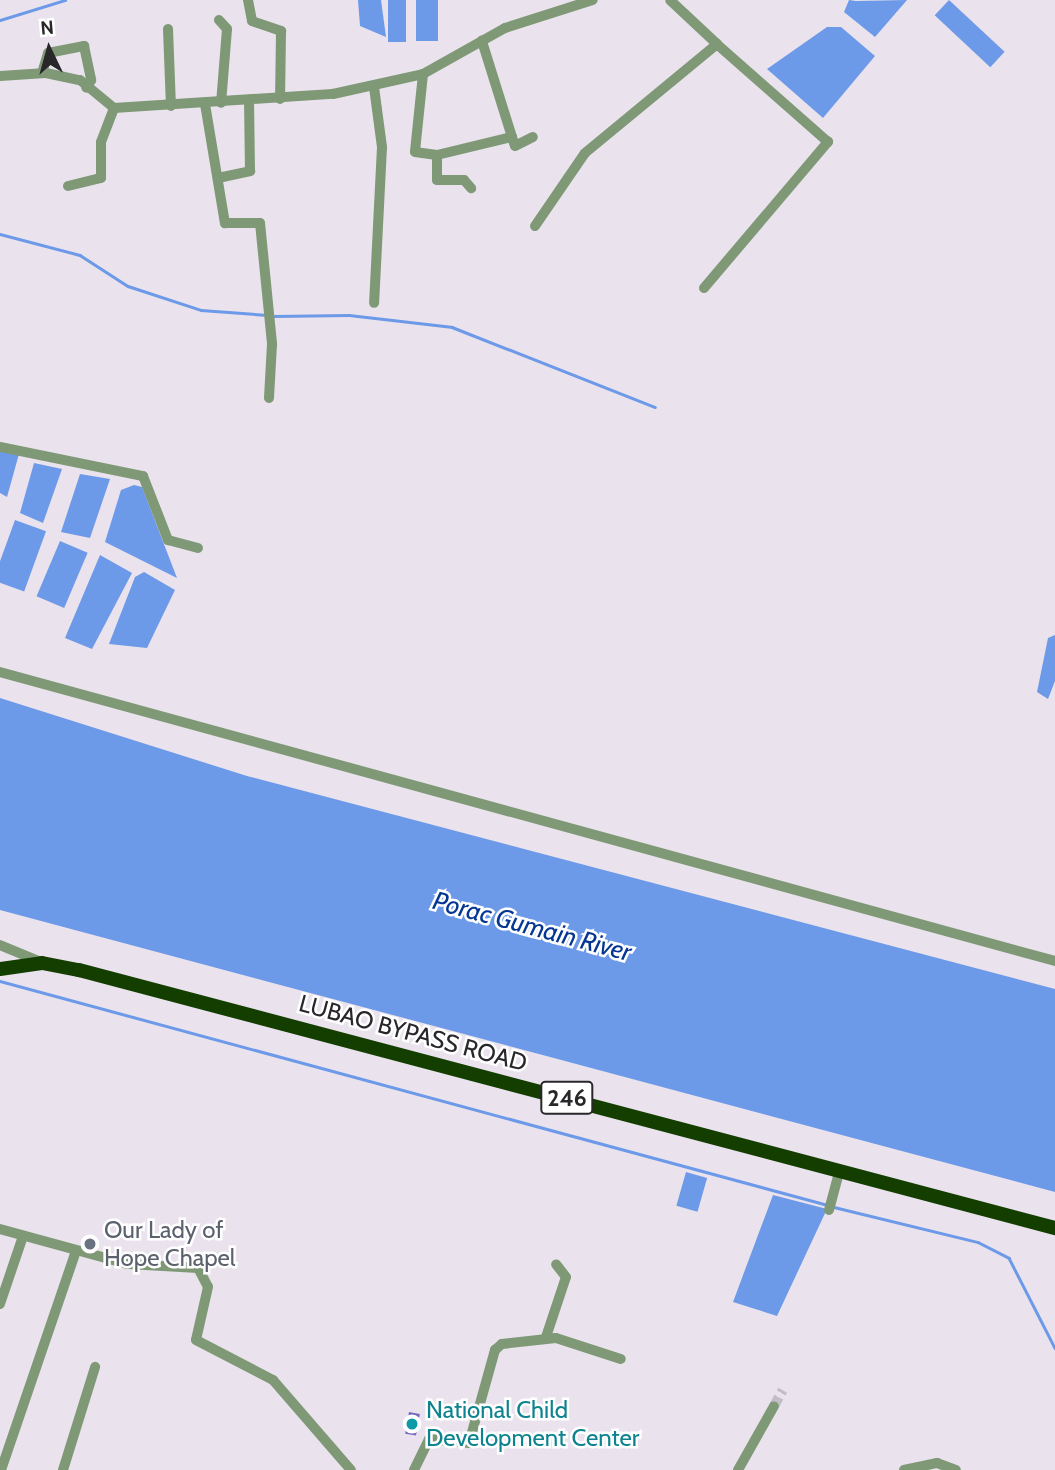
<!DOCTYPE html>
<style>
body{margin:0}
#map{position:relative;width:1055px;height:1470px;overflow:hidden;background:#eae3ed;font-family:Cabin,sans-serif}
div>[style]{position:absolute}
.water>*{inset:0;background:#6c99e8;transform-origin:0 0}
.stream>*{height:2.5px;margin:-1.25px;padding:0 1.25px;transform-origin:1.25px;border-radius:1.25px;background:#6c99e8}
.building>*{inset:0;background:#786abe;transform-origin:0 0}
.minor-tunnel>*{height:10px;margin-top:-5px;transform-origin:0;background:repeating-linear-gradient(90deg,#c3bdc6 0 10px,transparent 0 15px)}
.minor>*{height:10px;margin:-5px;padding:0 5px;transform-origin:5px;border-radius:5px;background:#7f9977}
.highway>*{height:14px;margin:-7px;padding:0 7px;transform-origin:7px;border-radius:7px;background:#133e00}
.dots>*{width:19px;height:19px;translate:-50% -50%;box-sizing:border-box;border:4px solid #fff;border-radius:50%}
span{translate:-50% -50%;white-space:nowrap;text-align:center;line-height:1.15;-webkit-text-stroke:5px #fff;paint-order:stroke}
.shield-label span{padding:2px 5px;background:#fff;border:2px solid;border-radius:5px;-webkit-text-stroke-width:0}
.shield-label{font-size:23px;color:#29272a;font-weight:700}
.street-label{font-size:24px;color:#29272a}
.worship-label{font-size:24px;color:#5b616d}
.left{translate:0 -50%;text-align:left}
.culture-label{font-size:24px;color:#0d838f}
.water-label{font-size:26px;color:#053792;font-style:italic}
.north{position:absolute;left:14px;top:14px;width:70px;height:70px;-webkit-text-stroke:5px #fff;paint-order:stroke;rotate:355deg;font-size:19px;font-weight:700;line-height:28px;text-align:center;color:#29272a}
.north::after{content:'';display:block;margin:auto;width:24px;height:32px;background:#29272a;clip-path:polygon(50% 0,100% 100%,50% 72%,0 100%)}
</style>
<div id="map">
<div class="water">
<i style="clip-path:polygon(358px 0,381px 0,386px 37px,360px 26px)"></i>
<i style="left:388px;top:0;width:18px;height:42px"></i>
<i style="left:416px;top:0;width:22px;height:41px"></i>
<i style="clip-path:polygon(849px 0,856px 1px,907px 0,875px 37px,844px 12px)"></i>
<i style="left:949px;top:0;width:76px;height:21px;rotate:43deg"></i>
<i style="clip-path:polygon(827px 27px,841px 27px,875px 56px,823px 118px,767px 69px)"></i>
<i style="clip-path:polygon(0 451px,19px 454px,7px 497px,0 493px)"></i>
<i style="clip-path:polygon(34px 463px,62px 469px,43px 523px,20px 513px)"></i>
<i style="clip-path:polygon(80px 474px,110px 479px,90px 538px,61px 532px)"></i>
<i style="clip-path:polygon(134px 485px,142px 487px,177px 578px,105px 542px,121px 490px)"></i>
<i style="left:15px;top:520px;width:33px;height:64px;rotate:20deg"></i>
<i style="left:60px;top:541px;width:30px;height:60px;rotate:23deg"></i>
<i style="clip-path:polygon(100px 555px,132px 573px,92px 649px,65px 638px)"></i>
<i style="clip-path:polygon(144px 572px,175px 590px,147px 648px,109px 644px,135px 577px)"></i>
<i style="clip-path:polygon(1055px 635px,1055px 681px,1048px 699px,1037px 692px,1048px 638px)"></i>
<i style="clip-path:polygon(0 698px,247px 776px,1055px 989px,1055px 1192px,0 910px)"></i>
<i style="left:686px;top:1172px;width:22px;height:35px;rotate:16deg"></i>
<i style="clip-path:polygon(773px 1195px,827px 1209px,777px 1316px,733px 1302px)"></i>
</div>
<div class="stream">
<i style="left:0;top:20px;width:68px;rotate:-17.1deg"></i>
<i style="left:0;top:234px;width:83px;rotate:14.7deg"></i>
<i style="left:80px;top:255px;width:57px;rotate:32.9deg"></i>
<i style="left:128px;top:286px;width:77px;rotate:18.2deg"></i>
<i style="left:201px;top:310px;width:66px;rotate:4.3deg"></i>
<i style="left:273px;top:316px;width:76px;rotate:-0.8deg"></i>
<i style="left:349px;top:315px;width:104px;rotate:6.6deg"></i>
<i style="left:452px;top:327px;width:218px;rotate:21.5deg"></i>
<i style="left:0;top:981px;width:858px;rotate:15.14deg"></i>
<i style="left:834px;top:1207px;width:148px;rotate:13.7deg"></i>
<i style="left:978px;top:1242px;width:35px;rotate:27deg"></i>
<i style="left:1009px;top:1258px;width:101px;rotate:62.9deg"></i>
</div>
<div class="building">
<i style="left:409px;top:1412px;width:11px;height:22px;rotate:10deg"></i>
</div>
<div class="minor-tunnel">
<i style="left:774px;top:1406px;width:18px;rotate:-61deg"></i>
</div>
<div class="minor">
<i style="left:248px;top:0;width:21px;rotate:79deg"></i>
<i style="left:252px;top:21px;width:31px;rotate:19deg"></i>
<i style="left:281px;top:31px;width:68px;rotate:90.8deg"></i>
<i style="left:219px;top:20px;width:12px;rotate:48deg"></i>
<i style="left:227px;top:29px;width:74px;rotate:94.6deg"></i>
<i style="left:168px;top:29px;width:77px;rotate:87.8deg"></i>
<i style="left:42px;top:73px;width:21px;rotate:-73deg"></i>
<i style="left:48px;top:53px;width:37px;rotate:-11deg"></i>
<i style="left:84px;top:46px;width:35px;rotate:78deg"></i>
<i style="left:91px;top:80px;width:9px;rotate:122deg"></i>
<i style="left:423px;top:74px;width:78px;rotate:95.9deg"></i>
<i style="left:415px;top:152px;width:22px;rotate:8deg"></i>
<i style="left:437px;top:155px;width:25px;rotate:90deg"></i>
<i style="left:437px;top:180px;width:27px"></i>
<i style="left:464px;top:180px;width:11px;rotate:49deg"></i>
<i style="left:0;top:76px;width:46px;rotate:-3.7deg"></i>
<i style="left:46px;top:73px;width:35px;rotate:12deg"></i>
<i style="left:80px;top:80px;width:44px;rotate:39.5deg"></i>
<i style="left:114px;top:108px;width:219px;rotate:-3.7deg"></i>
<i style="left:333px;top:94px;width:92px;rotate:-12.5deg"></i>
<i style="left:423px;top:74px;width:94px;rotate:-29.3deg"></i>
<i style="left:505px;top:28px;width:92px;rotate:-17.7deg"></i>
<i style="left:374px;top:87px;width:61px;rotate:82.4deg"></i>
<i style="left:382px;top:147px;width:156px;rotate:92.9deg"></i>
<i style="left:205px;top:104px;width:121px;rotate:80.5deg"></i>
<i style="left:225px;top:223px;width:35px"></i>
<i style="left:260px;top:223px;width:122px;rotate:84.3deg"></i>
<i style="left:272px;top:344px;width:54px;rotate:93.2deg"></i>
<i style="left:512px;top:137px;width:9px;rotate:72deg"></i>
<i style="left:515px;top:146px;width:20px;rotate:-27deg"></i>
<i style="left:437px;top:155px;width:77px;rotate:-13.5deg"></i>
<i style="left:512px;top:137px;width:101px;rotate:-107.4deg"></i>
<i style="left:218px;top:178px;width:33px;rotate:-12deg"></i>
<i style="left:250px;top:171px;width:70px;rotate:-90.8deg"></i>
<i style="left:68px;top:186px;width:34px;rotate:-14deg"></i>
<i style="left:101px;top:178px;width:36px;rotate:-90deg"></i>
<i style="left:101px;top:142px;width:36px;rotate:-69deg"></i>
<i style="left:535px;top:226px;width:88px;rotate:-55.6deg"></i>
<i style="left:585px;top:153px;width:171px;rotate:-39.5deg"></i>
<i style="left:717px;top:44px;width:64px;rotate:-136.9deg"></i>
<i style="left:704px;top:288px;width:192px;rotate:-49.7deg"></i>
<i style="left:828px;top:142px;width:148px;rotate:-138.6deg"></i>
<i style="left:0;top:447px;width:146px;rotate:11.5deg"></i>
<i style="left:143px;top:476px;width:69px;rotate:68.7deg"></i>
<i style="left:168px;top:540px;width:31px;rotate:15deg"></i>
<i style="left:0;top:672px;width:1094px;rotate:15.32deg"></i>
<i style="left:0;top:945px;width:44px;rotate:22.5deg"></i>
<i style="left:829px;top:1210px;width:39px;rotate:-75deg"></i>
<i style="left:0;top:1229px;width:133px;rotate:15.3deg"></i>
<i style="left:128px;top:1264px;width:70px;rotate:3.3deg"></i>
<i style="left:198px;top:1268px;width:21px;rotate:62deg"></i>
<i style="left:208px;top:1287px;width:54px;rotate:102.8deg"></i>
<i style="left:196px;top:1340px;width:87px;rotate:27.5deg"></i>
<i style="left:273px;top:1380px;width:119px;rotate:49.1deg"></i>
<i style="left:0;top:1304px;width:72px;rotate:-71.3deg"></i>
<i style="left:546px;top:1337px;width:63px;rotate:-71.6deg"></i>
<i style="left:566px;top:1277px;width:16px;rotate:-128deg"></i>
<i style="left:1px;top:1470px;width:231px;rotate:-71.1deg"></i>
<i style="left:63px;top:1470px;width:108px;rotate:-72.7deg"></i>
<i style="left:414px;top:1470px;width:34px;rotate:-64deg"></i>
<i style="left:429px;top:1439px;width:40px;rotate:5.7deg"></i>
<i style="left:469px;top:1443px;width:97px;rotate:-74.4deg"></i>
<i style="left:495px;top:1350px;width:9px;rotate:-41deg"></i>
<i style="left:502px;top:1344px;width:54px;rotate:-6.3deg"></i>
<i style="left:556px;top:1338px;width:68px;rotate:17.9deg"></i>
<i style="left:738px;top:1470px;width:73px;rotate:-60.6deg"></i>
<i style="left:904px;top:1470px;width:34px;rotate:-12deg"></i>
<i style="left:937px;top:1463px;width:20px;rotate:20deg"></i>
</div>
<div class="highway">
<i style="left:0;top:969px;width:42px;rotate:-8.1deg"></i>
<i style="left:42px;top:963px;width:38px;rotate:11deg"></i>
<i style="left:79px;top:970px;width:1010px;rotate:14.81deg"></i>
</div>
<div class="dots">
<i style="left:90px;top:1244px;background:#6b7280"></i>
<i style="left:412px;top:1424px;background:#0f9aa8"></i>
</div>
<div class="shield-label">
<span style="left:567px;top:1098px">246</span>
</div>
<div class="street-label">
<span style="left:413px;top:1033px;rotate:15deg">LUBAO BYPASS ROAD</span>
</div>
<div class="worship-label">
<span class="left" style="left:104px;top:1244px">Our Lady of<br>Hope Chapel</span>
</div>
<div class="culture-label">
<span class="left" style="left:426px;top:1424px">National Child<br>Development Center</span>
</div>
<div class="water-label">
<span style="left:532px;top:927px;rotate:15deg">Porac Gumain River</span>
</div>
<div class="north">N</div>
</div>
